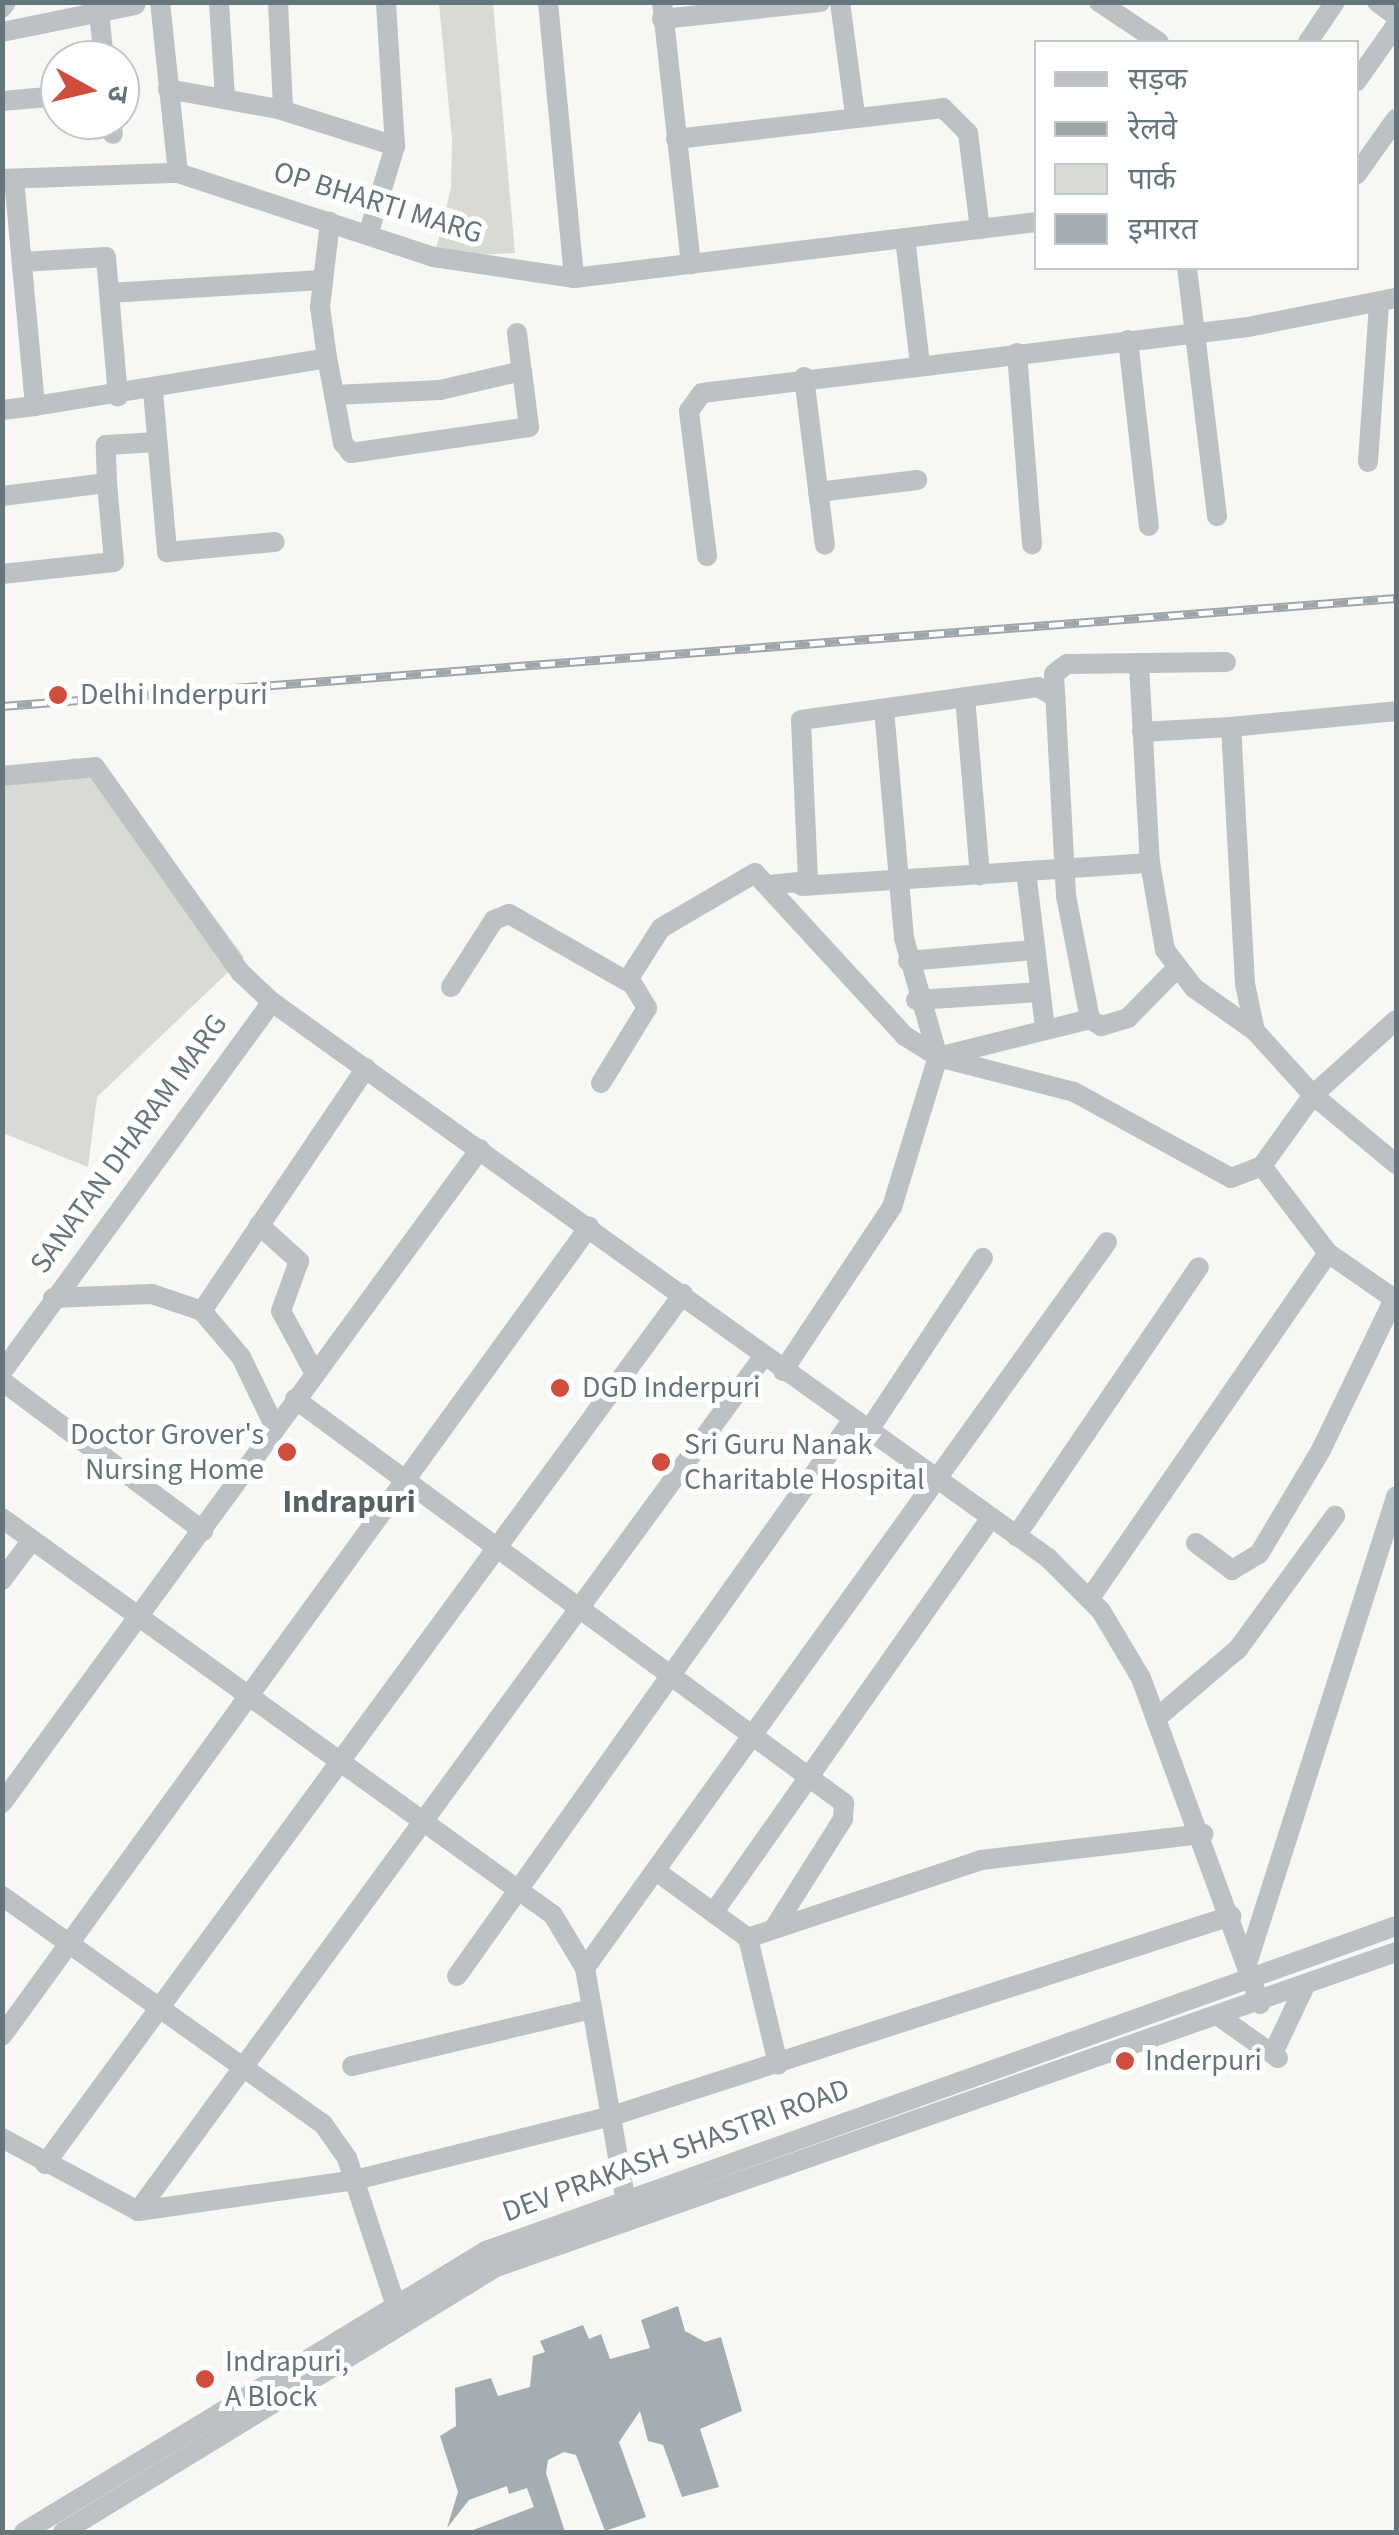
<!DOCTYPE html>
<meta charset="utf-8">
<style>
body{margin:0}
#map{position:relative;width:1399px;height:2535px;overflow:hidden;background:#f7f7f4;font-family:"Source Sans 3","Noto Sans Devanagari",sans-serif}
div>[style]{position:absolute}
.green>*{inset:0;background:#d7dbd4}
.building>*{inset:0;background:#a4adb1}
.minor>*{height:20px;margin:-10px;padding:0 10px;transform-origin:10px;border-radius:10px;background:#bcc1c4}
.rail>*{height:9px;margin-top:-4.5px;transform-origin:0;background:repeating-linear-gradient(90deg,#fff 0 15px,#9fa6aa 0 30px);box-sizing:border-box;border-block:2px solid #9fa6aa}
.dots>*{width:28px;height:28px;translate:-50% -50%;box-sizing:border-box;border:5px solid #fff;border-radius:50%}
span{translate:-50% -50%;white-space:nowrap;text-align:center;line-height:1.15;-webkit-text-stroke:10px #fff;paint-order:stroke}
.street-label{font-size:30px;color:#65757c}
.poi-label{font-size:30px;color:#65757c}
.left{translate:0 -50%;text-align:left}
.right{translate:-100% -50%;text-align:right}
.neighbourhood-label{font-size:32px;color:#566268;font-weight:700}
.frame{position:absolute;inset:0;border:5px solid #65757c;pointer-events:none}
.legend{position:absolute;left:1034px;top:40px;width:325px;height:230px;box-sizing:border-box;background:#fff;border:2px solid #c1c8cb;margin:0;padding:12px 18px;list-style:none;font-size:30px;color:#65757c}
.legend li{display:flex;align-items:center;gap:20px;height:50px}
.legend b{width:50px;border:2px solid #c1c8cb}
.north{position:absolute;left:40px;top:40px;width:100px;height:100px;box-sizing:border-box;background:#fff;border:2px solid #c1c8cb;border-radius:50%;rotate:98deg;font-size:28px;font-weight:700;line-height:40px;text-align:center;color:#65757c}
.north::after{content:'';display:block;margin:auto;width:35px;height:45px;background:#d04c3b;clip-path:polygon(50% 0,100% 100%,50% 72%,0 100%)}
</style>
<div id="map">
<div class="green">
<i style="clip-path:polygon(439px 3px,493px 3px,515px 253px,434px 257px,451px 188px,452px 140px)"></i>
<i style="clip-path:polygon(73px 758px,99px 762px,244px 957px,97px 1097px,88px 1167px,3px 1133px,2px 781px)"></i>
</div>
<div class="building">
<i style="clip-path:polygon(678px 2306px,685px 2331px,705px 2342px,721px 2337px,742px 2411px,700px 2429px,719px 2487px,682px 2497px,663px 2445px,648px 2441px,640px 2411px,619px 2442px,646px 2517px,605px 2531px,576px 2455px,564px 2452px,548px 2460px,546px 2473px,565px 2532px,468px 2532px,534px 2507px,527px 2488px,509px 2494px,507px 2486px,469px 2500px,447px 2528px,458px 2492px,440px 2436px,456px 2426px,455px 2388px,491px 2378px,498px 2396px,530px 2387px,533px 2356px,545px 2352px,540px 2341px,583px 2325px,589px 2339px,601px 2334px,610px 2359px,650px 2348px,641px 2320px)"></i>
</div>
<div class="minor">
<i style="left:160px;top:2px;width:172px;rotate:84deg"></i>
<i style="left:219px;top:2px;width:96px;rotate:86.4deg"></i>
<i style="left:278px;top:2px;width:108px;rotate:87.3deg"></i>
<i style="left:548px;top:2px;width:277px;rotate:84.6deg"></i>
<i style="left:662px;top:2px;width:264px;rotate:83.7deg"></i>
<i style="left:840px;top:2px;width:113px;rotate:82.4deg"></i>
<i style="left:1099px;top:2px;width:72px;rotate:33.7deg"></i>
<i style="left:1377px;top:2px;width:24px;rotate:36deg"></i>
<i style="left:2px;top:8px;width:7px;rotate:-56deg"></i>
<i style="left:99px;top:12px;width:48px;rotate:84.1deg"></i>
<i style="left:662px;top:19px;width:159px;rotate:-6.1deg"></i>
<i style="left:2px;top:32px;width:136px;rotate:-11.5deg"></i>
<i style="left:1308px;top:42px;width:48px;rotate:-56deg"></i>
<i style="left:1356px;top:82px;width:70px;rotate:-54.9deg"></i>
<i style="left:168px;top:89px;width:112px;rotate:10.3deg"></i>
<i style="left:278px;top:109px;width:123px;rotate:17.5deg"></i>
<i style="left:2px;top:101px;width:58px;rotate:-4.9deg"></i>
<i style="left:111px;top:120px;width:14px;rotate:82deg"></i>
<i style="left:676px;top:139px;width:269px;rotate:-6.6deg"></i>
<i style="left:943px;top:108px;width:35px;rotate:45deg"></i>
<i style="left:968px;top:133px;width:97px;rotate:82.9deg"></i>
<i style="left:1356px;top:175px;width:69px;rotate:-54.5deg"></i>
<i style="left:2px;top:179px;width:176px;rotate:-2deg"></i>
<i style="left:178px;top:173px;width:269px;rotate:18.2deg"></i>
<i style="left:434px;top:257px;width:142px;rotate:8.5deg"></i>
<i style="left:574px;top:278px;width:465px;rotate:-6.9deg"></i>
<i style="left:14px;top:179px;width:228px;rotate:84.7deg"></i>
<i style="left:35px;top:406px;width:296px;rotate:-9.3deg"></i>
<i style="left:327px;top:358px;width:51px;rotate:-97.8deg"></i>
<i style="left:320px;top:307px;width:86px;rotate:-83.3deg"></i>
<i style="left:368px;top:235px;width:93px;rotate:-73.1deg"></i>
<i style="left:395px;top:146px;width:144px;rotate:-93.6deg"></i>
<i style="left:905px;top:238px;width:126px;rotate:83.2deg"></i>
<i style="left:22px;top:262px;width:84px;rotate:-3.4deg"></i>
<i style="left:106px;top:257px;width:140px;rotate:85.1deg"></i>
<i style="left:1187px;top:268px;width:250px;rotate:83.1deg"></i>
<i style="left:109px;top:293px;width:213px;rotate:-3.5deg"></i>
<i style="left:517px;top:333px;width:38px;rotate:83deg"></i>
<i style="left:1128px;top:340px;width:187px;rotate:83.6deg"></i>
<i style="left:1017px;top:353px;width:192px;rotate:85.5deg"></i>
<i style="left:327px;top:358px;width:38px;rotate:79deg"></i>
<i style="left:334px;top:395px;width:49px;rotate:79.4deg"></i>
<i style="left:343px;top:443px;width:13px;rotate:51deg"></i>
<i style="left:351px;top:453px;width:180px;rotate:-8.3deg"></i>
<i style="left:529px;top:427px;width:56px;rotate:-97.1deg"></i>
<i style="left:522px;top:371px;width:84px;rotate:167deg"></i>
<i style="left:440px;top:390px;width:106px;rotate:177.3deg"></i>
<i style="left:804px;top:377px;width:169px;rotate:82.9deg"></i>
<i style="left:153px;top:391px;width:162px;rotate:85deg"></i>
<i style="left:167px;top:552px;width:108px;rotate:-5.3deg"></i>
<i style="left:2px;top:410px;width:33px;rotate:-7deg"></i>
<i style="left:1368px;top:462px;width:158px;rotate:-86deg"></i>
<i style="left:107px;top:483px;width:38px;rotate:-92deg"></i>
<i style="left:106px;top:445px;width:51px;rotate:-3.4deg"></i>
<i style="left:818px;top:492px;width:100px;rotate:-6.9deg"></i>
<i style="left:2px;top:496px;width:106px;rotate:-7.1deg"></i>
<i style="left:107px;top:483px;width:79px;rotate:84.9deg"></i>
<i style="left:114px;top:562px;width:113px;rotate:173.9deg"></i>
<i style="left:707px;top:556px;width:146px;rotate:-97.1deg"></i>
<i style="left:689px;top:411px;width:22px;rotate:-54deg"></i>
<i style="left:702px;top:393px;width:550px;rotate:-6.89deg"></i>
<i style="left:1248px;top:327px;width:151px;rotate:-11.1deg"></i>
<i style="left:1139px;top:663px;width:200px;rotate:86.9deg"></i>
<i style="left:1150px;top:863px;width:88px;rotate:80.2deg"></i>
<i style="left:1165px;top:950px;width:48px;rotate:52.7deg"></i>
<i style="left:1194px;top:988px;width:75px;rotate:35.2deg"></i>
<i style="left:1255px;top:1031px;width:86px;rotate:47.8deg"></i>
<i style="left:1313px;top:1095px;width:108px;rotate:39.7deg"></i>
<i style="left:965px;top:697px;width:179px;rotate:85.2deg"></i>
<i style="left:884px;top:709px;width:230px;rotate:85deg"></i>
<i style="left:904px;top:938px;width:124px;rotate:74.1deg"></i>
<i style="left:1142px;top:732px;width:89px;rotate:-3.2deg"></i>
<i style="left:2px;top:776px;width:93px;rotate:-5.5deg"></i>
<i style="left:95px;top:767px;width:252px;rotate:54.7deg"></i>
<i style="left:241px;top:973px;width:42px;rotate:43.1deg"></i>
<i style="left:272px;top:1002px;width:955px;rotate:35.62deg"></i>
<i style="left:1048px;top:1558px;width:75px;rotate:45deg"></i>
<i style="left:1101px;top:1611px;width:78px;rotate:59.2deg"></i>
<i style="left:1141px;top:1678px;width:347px;rotate:69.9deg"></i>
<i style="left:1026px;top:871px;width:157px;rotate:83.1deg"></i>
<i style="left:770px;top:885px;width:38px;rotate:-6deg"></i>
<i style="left:808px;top:881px;width:161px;rotate:-92.5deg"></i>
<i style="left:801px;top:720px;width:239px;rotate:-7.9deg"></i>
<i style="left:1038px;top:687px;width:20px;rotate:30deg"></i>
<i style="left:802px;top:886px;width:349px;rotate:-3.8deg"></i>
<i style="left:908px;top:961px;width:127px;rotate:-5deg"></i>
<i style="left:1176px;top:969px;width:69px;rotate:134.4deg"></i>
<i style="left:1128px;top:1018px;width:28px;rotate:163deg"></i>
<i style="left:1101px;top:1026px;width:13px;rotate:-148deg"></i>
<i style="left:1090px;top:1019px;width:126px;rotate:-101deg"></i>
<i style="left:1066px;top:895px;width:221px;rotate:-93.1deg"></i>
<i style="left:1054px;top:674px;width:16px;rotate:-38deg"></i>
<i style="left:1067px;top:664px;width:159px;rotate:-0.7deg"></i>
<i style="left:451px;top:987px;width:80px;rotate:-57.3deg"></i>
<i style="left:494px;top:920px;width:16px;rotate:-22deg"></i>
<i style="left:509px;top:914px;width:137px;rotate:29.7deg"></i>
<i style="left:916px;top:1000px;width:124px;rotate:-3.7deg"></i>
<i style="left:1255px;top:1031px;width:48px;rotate:-102deg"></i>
<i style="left:1245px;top:984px;width:257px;rotate:-93.1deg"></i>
<i style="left:1231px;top:727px;width:166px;rotate:-5.5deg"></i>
<i style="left:601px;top:1083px;width:88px;rotate:-58.5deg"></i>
<i style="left:647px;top:1008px;width:35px;rotate:-121deg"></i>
<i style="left:629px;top:978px;width:59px;rotate:-57.4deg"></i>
<i style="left:661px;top:928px;width:109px;rotate:-30.3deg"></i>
<i style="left:755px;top:873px;width:222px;rotate:47.4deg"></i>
<i style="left:905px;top:1036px;width:39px;rotate:32deg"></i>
<i style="left:938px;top:1057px;width:157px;rotate:-14deg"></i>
<i style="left:259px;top:1225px;width:54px;rotate:42deg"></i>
<i style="left:299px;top:1261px;width:53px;rotate:109.8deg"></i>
<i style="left:281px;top:1311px;width:72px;rotate:61.6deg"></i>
<i style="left:1328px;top:1253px;width:83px;rotate:34.7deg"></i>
<i style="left:53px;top:1298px;width:99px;rotate:-2.3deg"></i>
<i style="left:152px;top:1294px;width:53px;rotate:18.8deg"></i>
<i style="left:202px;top:1311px;width:60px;rotate:49.7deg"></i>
<i style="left:241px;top:1357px;width:76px;rotate:64.1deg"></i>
<i style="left:202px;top:1311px;width:293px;rotate:-56deg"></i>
<i style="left:783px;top:1371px;width:197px;rotate:-56.4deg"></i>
<i style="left:892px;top:1207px;width:157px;rotate:-73deg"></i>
<i style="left:938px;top:1057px;width:140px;rotate:14.4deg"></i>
<i style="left:1074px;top:1092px;width:179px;rotate:28.7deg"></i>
<i style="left:1231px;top:1178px;width:33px;rotate:-21deg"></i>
<i style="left:1262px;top:1166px;width:87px;rotate:-54.3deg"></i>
<i style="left:1313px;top:1095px;width:112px;rotate:-42.1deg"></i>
<i style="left:2px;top:1372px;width:458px;rotate:-53.9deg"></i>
<i style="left:2px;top:1381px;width:251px;rotate:36.7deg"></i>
<i style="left:295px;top:1399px;width:682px;rotate:36.35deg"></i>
<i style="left:844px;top:1803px;width:16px;rotate:94deg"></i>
<i style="left:843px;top:1819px;width:129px;rotate:122.3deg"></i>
<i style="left:867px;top:1433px;width:210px;rotate:-56.5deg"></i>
<i style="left:2px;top:1518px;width:679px;rotate:35.77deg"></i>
<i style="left:553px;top:1915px;width:62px;rotate:58.9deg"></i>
<i style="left:585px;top:1968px;width:232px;rotate:80.1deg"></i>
<i style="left:1016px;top:1536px;width:325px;rotate:-55.8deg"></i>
<i style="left:1196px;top:1543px;width:45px;rotate:36.9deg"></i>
<i style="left:1232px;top:1570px;width:31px;rotate:-31deg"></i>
<i style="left:1259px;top:1554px;width:121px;rotate:-59.2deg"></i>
<i style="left:1321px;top:1450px;width:172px;rotate:-64.2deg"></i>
<i style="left:2px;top:1580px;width:50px;rotate:-53.1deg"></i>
<i style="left:1090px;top:1598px;width:419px;rotate:-55.4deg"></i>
<i style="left:1328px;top:1253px;width:109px;rotate:-127.2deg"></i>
<i style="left:1159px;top:1716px;width:104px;rotate:-40.3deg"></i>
<i style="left:1238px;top:1649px;width:165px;rotate:-53.9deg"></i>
<i style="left:2px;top:1803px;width:810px;rotate:-53.84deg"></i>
<i style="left:656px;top:1871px;width:114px;rotate:36.1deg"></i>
<i style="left:748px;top:1938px;width:130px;rotate:76.6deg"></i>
<i style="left:2px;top:1896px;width:394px;rotate:35.4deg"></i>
<i style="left:323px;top:2124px;width:42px;rotate:54.8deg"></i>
<i style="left:347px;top:2158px;width:162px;rotate:71.7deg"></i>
<i style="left:716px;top:1909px;width:477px;rotate:-54.9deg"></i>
<i style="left:748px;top:1938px;width:246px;rotate:-18.5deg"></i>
<i style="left:981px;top:1860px;width:224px;rotate:-6.7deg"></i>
<i style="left:1247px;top:1964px;width:491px;rotate:-72.3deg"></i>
<i style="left:585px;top:1968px;width:894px;rotate:-54.28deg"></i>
<i style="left:457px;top:1976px;width:680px;rotate:-54.58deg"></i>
<i style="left:1220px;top:2017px;width:71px;rotate:35.3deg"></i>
<i style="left:2px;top:2036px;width:1000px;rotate:-54.04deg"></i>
<i style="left:1275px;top:2049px;width:68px;rotate:-64.6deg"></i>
<i style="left:352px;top:2066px;width:247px;rotate:-13.4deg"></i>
<i style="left:2px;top:2138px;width:154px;rotate:28.2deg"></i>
<i style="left:138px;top:2211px;width:219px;rotate:-8.1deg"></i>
<i style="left:355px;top:2180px;width:265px;rotate:-14deg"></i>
<i style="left:612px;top:2116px;width:651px;rotate:-17.91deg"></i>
<i style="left:45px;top:2164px;width:1079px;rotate:-53.75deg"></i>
<i style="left:138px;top:2211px;width:1058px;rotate:-53.8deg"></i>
<i style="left:24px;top:2532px;width:541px;rotate:-31.31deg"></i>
<i style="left:486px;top:2251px;width:966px;rotate:-19.65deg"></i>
<i style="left:63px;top:2532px;width:508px;rotate:-31.47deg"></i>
<i style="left:496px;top:2267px;width:954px;rotate:-19.29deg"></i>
</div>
<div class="rail">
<i style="left:2px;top:706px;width:1398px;rotate:-4.43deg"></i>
</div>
<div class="dots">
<i style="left:58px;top:695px;background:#d04c3b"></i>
<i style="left:560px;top:1388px;background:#d04c3b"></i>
<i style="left:287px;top:1452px;background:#d04c3b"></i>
<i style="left:661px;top:1462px;background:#d04c3b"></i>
<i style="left:1125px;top:2061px;background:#d04c3b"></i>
<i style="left:205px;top:2379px;background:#d04c3b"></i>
</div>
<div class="street-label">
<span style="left:378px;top:203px;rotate:17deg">OP BHARTI MARG</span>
<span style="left:129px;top:1144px;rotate:-54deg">SANATAN DHARAM MARG</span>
<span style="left:676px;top:2151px;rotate:-20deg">DEV PRAKASH SHASTRI ROAD</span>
</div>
<div class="poi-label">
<span class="left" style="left:80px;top:695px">Delhi Inderpuri</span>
<span class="left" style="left:582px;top:1388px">DGD Inderpuri</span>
<span class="right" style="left:264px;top:1452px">Doctor Grover's<br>Nursing Home</span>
<span class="left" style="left:684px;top:1462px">Sri Guru Nanak<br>Charitable Hospital</span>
<span class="left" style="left:1145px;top:2061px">Inderpuri</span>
<span class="left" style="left:225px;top:2379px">Indrapuri,<br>A Block</span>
</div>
<div class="neighbourhood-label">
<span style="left:349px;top:1502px">Indrapuri</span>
</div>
<div class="frame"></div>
<ul class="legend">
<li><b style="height:12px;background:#bcc1c4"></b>सड़क</li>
<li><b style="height:12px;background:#9fa6aa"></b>रेलवे</li>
<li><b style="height:28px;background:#d7dbd4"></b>पार्क</li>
<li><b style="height:28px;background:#a4adb1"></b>इमारत</li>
</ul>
<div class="north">उ</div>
</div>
